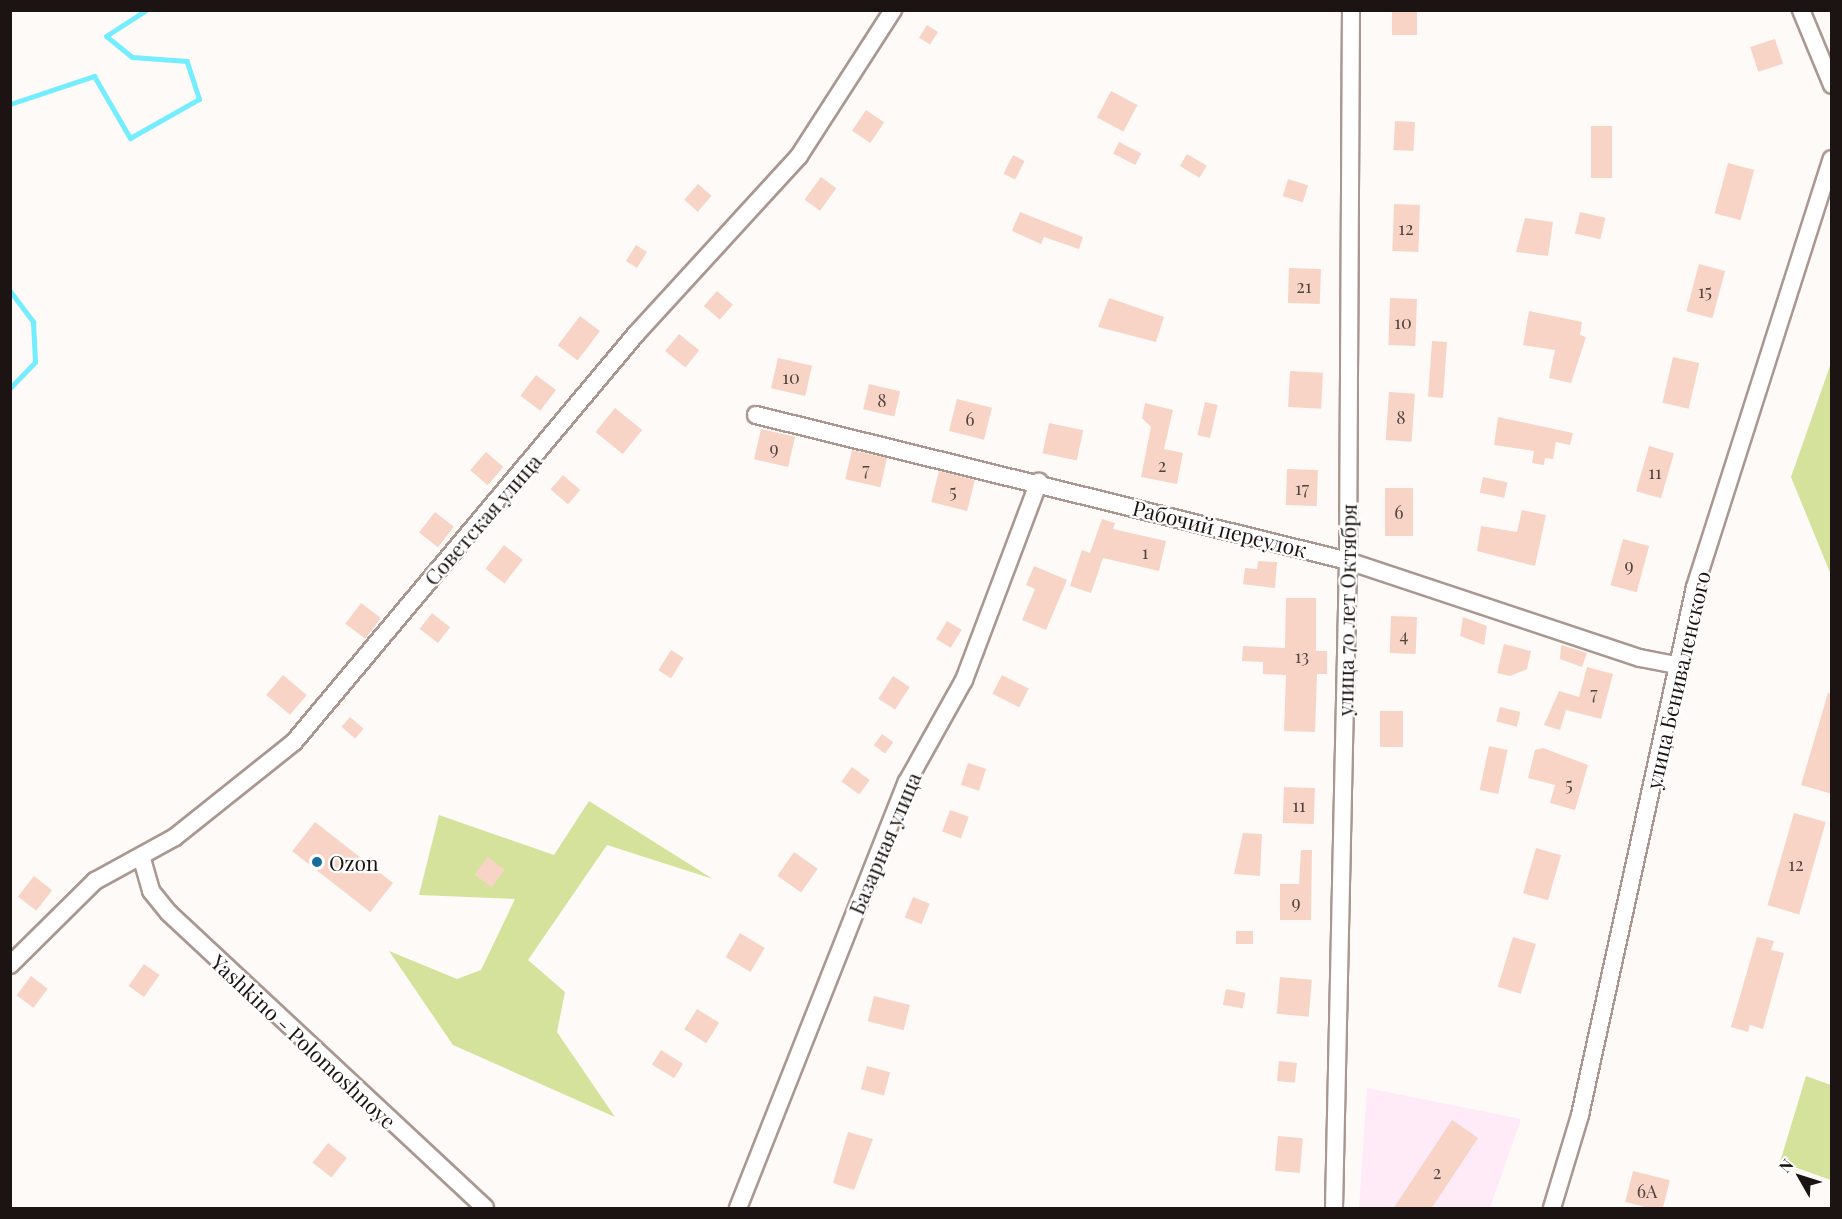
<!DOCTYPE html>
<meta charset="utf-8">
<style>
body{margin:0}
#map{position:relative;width:1842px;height:1219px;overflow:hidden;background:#fefaf8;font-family:"Playfair Display",serif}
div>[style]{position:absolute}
.commercial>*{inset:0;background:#ffeaf8}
.green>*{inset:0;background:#d5e29b}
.stream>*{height:5px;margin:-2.5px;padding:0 2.5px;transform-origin:2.5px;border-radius:2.5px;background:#74edff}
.building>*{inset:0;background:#f8d4c7;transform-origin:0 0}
.roads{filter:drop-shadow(2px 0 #aa9790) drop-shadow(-2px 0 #aa9790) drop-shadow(0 2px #aa9790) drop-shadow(0 -2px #aa9790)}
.minor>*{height:16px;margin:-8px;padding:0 8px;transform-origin:8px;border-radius:8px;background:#fff}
.dots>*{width:16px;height:16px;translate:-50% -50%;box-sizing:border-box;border:3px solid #fff;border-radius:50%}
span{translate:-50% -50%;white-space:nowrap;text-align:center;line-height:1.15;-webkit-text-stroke:4.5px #fff;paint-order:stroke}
.number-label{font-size:18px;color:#52443f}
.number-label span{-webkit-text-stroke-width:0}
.street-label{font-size:21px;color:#1b1412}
.poi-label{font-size:21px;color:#1b1412}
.left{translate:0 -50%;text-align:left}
.frame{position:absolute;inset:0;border:12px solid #1b1412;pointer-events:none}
.north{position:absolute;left:1770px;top:1147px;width:60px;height:60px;-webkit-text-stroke:4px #fff;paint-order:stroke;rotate:309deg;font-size:16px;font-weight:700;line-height:24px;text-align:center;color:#1b1412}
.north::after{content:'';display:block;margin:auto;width:21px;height:27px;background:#1b1412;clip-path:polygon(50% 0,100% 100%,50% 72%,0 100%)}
</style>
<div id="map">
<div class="commercial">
<i style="clip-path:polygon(1367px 1088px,1521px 1119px,1490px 1208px,1359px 1208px)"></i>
</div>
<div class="green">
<i style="clip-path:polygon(1831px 363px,1831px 575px,1791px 477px)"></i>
<i style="clip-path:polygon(589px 801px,713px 879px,607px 845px,528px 960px,565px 992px,557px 1032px,615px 1117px,453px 1045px,389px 951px,457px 979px,481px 970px,515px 899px,419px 895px,439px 815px,554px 855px)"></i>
<i style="clip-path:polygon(1806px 1076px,1831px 1085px,1831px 1180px,1780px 1162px)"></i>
</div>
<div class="stream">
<i style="left:10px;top:104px;width:89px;rotate:-18.4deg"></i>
<i style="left:94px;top:76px;width:72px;rotate:59.9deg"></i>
<i style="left:130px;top:138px;width:79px;rotate:-29.5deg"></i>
<i style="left:199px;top:99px;width:40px;rotate:-108deg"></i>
<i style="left:187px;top:61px;width:55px;rotate:-175.8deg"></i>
<i style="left:132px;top:57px;width:33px;rotate:-141deg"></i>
<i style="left:106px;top:36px;width:48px;rotate:-33deg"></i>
<i style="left:10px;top:291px;width:39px;rotate:53deg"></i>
<i style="left:33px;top:322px;width:40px;rotate:87.1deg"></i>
<i style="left:35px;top:362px;width:36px;rotate:134deg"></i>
</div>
<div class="building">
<i style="left:1392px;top:12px;width:25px;height:23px"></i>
<i style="left:927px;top:25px;width:13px;height:15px;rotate:32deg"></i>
<i style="left:1775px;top:39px;width:26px;height:26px;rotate:72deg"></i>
<i style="left:1111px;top:91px;width:30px;height:30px;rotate:28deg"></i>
<i style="left:866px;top:110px;width:22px;height:25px;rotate:34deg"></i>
<i style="left:1395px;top:121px;width:20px;height:29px;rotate:3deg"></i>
<i style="left:1591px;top:126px;width:21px;height:52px"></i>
<i style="left:1119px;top:142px;width:25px;height:13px;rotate:27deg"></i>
<i style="left:1187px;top:154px;width:23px;height:14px;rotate:31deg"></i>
<i style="left:1013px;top:155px;width:13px;height:21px;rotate:27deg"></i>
<i style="left:1728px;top:163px;width:27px;height:52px;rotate:15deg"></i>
<i style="left:821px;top:177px;width:19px;height:28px;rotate:36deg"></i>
<i style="left:1288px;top:179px;width:21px;height:18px;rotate:17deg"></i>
<i style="left:698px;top:184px;width:18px;height:21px;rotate:41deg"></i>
<i style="left:1394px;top:204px;width:26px;height:47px;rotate:2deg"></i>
<i style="clip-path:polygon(1020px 212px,1083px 237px,1079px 249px,1044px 237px,1041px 244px,1012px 231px)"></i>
<i style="left:1580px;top:212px;width:26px;height:22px;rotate:13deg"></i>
<i style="clip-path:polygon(1525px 218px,1553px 222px,1548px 256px,1516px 252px)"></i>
<i style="left:636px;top:245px;width:13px;height:19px;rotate:32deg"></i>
<i style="left:1699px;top:264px;width:27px;height:49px;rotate:15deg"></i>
<i style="left:1289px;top:268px;width:32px;height:35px;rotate:2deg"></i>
<i style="left:717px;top:291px;width:21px;height:20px;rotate:41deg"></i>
<i style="clip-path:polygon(1109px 298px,1164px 317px,1156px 342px,1098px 327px)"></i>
<i style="left:1390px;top:298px;width:27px;height:47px;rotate:2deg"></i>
<i style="clip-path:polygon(1529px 311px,1582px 322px,1580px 335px,1586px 337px,1571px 383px,1549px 378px,1555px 350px,1523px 345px)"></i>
<i style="left:580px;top:316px;width:25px;height:37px;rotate:37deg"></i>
<i style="left:679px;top:334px;width:26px;height:22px;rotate:39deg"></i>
<i style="left:1432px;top:341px;width:15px;height:56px;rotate:4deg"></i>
<i style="left:1673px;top:357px;width:27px;height:47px;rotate:13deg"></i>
<i style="left:778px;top:358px;width:35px;height:31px;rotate:13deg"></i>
<i style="left:1290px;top:371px;width:33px;height:36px;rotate:3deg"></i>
<i style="left:536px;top:375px;width:25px;height:26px;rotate:37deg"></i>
<i style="left:869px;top:384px;width:32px;height:26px;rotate:13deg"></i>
<i style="left:1389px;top:392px;width:26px;height:48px;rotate:4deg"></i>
<i style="left:957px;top:399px;width:36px;height:33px;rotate:14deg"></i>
<i style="left:1205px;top:402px;width:13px;height:34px;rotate:13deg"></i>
<i style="clip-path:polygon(1145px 403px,1173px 410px,1164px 449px,1183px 453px,1177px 484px,1141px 477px,1151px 427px,1142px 418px)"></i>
<i style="left:615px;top:408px;width:35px;height:31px;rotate:39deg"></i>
<i style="clip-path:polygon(1498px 417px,1573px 433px,1570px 445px,1556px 442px,1553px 459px,1545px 458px,1544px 465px,1532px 463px,1534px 451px,1494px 445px)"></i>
<i style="left:1049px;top:423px;width:35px;height:31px;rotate:12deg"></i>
<i style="left:761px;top:429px;width:35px;height:31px;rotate:13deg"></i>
<i style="left:1649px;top:446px;width:26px;height:47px;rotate:16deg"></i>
<i style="left:852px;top:450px;width:36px;height:30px;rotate:13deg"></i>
<i style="left:486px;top:452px;width:23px;height:24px;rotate:41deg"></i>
<i style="left:1287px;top:469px;width:31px;height:36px;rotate:2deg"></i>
<i style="left:939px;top:471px;width:37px;height:32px;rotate:14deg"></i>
<i style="left:563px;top:475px;width:23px;height:19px;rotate:41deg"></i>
<i style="left:1483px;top:477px;width:25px;height:16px;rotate:12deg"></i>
<i style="left:1385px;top:488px;width:28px;height:48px"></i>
<i style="clip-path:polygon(1522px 510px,1546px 515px,1535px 566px,1477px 551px,1481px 526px,1517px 532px)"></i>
<i style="left:435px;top:512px;width:24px;height:26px;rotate:38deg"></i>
<i style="clip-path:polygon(1102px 519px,1115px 523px,1113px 529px,1166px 541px,1159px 571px,1103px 558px,1091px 593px,1070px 586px,1082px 550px,1090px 553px)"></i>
<i style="left:1623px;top:539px;width:27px;height:48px;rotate:15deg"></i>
<i style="left:504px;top:545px;width:24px;height:30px;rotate:38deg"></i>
<i style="clip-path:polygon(1258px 561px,1277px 562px,1275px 588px,1243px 584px,1245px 568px,1257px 569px)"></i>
<i style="clip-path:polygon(1034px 566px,1067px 580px,1046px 630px,1022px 620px,1035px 589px,1026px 585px)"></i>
<i style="clip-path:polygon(1286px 598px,1316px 598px,1316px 651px,1327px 651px,1327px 674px,1317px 674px,1315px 732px,1284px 731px,1286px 675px,1263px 674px,1263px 662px,1242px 661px,1243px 646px,1285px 648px)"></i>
<i style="left:361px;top:603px;width:25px;height:26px;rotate:37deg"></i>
<i style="left:432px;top:613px;width:23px;height:20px;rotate:38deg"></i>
<i style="left:1391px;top:616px;width:26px;height:37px;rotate:2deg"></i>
<i style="clip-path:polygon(1463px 617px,1487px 626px,1484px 645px,1460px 636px)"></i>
<i style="left:947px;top:621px;width:17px;height:21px;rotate:31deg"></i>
<i style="clip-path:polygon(1504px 644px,1531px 651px,1527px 669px,1510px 676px,1497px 673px)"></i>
<i style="clip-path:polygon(1561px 645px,1587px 653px,1582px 667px,1560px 659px)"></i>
<i style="left:671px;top:650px;width:15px;height:24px;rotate:32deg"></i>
<i style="clip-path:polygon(1587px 667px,1613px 674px,1601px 719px,1566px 710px,1560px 730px,1544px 725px,1559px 691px,1579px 697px)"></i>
<i style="left:283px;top:675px;width:31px;height:26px;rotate:40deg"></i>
<i style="left:1002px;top:675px;width:30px;height:21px;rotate:27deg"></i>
<i style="left:893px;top:676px;width:20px;height:27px;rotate:33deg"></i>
<i style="clip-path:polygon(1828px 693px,1832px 694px,1832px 794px,1801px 785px)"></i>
<i style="left:1500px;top:707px;width:21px;height:15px;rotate:14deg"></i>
<i style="left:1380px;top:711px;width:23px;height:36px"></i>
<i style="left:350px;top:717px;width:18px;height:13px;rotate:41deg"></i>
<i style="left:882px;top:734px;width:14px;height:14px;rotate:36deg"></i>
<i style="left:1489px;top:746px;width:19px;height:45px;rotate:12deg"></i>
<i style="clip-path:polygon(1543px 748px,1588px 765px,1575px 810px,1550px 803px,1555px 785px,1528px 778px,1535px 750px)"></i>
<i style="left:968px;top:763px;width:19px;height:23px;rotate:18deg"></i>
<i style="left:852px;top:767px;width:22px;height:18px;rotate:36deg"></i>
<i style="left:1284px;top:787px;width:31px;height:36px;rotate:2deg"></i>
<i style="left:950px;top:810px;width:20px;height:23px;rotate:20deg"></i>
<i style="left:1794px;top:813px;width:33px;height:96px;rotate:16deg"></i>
<i style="left:315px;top:822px;width:99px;height:37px;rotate:38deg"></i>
<i style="clip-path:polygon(1243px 833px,1262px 834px,1260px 876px,1234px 874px)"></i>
<i style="left:1536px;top:848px;width:26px;height:47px;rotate:16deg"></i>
<i style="clip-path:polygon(1301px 850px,1312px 850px,1311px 920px,1280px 920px,1280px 884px,1299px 884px)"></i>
<i style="left:794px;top:852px;width:29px;height:29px;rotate:35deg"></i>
<i style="left:488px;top:857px;width:21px;height:22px;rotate:37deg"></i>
<i style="left:34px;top:876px;width:23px;height:26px;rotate:38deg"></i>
<i style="left:913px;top:897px;width:18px;height:22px;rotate:22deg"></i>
<i style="left:1236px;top:931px;width:17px;height:13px"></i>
<i style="left:740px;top:933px;width:29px;height:28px;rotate:31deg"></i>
<i style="left:1513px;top:937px;width:24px;height:52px;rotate:17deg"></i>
<i style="clip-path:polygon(1757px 937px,1774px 941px,1771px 950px,1784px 953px,1763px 1029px,1750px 1025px,1748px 1032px,1731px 1027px)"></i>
<i style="left:144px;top:964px;width:19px;height:27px;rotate:35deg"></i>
<i style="left:31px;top:976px;width:21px;height:24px;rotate:37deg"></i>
<i style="left:1280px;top:977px;width:32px;height:37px;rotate:5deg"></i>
<i style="left:1226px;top:989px;width:20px;height:16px;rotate:11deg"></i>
<i style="left:874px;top:996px;width:37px;height:26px;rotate:14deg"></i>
<i style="left:697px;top:1009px;width:26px;height:24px;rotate:32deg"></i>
<i style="left:661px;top:1050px;width:26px;height:17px;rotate:32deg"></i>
<i style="left:1279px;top:1061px;width:18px;height:20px;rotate:6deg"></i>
<i style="left:867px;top:1066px;width:24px;height:24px;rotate:15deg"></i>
<i style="clip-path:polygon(1452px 1120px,1478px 1138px,1431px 1209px,1393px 1209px)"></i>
<i style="clip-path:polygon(848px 1132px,873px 1139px,854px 1190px,833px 1183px)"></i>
<i style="left:1278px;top:1136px;width:25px;height:35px;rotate:5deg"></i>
<i style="left:328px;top:1143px;width:24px;height:25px;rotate:38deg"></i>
<i style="left:1633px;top:1171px;width:38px;height:32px;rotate:14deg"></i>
</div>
<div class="roads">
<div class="minor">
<i style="left:1801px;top:10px;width:81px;rotate:67.5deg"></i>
<i style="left:756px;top:415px;width:610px;rotate:13.85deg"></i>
<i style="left:1348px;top:561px;width:308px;rotate:18.4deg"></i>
<i style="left:1640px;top:658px;width:38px;rotate:11deg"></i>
<i style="left:142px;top:859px;width:33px;rotate:74deg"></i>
<i style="left:151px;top:891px;width:28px;rotate:51deg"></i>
<i style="left:169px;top:913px;width:432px;rotate:43deg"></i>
<i style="left:10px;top:965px;width:120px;rotate:-44.7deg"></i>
<i style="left:95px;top:881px;width:91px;rotate:-28.8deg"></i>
<i style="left:175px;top:837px;width:152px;rotate:-38.6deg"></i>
<i style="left:294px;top:742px;width:532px;rotate:-50.03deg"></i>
<i style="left:636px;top:334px;width:241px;rotate:-47.5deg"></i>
<i style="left:799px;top:156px;width:174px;rotate:-57.2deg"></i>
<i style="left:738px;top:1208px;width:458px;rotate:-68.4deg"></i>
<i style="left:907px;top:782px;width:117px;rotate:-60.8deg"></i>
<i style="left:964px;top:680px;width:212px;rotate:-69.3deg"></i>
<i style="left:1334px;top:1208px;width:647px;rotate:-88.76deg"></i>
<i style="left:1348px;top:561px;width:551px;rotate:-89.69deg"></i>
<i style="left:1552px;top:1208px;width:97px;rotate:-73.2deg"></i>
<i style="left:1580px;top:1115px;width:540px;rotate:-77.71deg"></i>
<i style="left:1695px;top:587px;width:449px;rotate:-72.3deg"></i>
</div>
</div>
<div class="dots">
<i style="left:317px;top:862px;background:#166c9c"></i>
</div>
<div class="number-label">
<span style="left:1406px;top:228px">12</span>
<span style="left:1304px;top:286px">21</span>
<span style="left:1705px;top:291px">15</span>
<span style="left:1403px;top:322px">10</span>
<span style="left:791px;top:377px">10</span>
<span style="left:882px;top:400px">8</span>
<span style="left:1401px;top:417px">8</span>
<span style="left:970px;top:419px">6</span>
<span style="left:774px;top:448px">9</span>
<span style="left:1162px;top:465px">2</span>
<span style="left:866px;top:469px">7</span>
<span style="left:1655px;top:472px">11</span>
<span style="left:1302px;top:488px">17</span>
<span style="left:953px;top:491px">5</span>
<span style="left:1399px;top:512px">6</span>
<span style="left:1145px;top:552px">1</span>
<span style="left:1629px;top:565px">9</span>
<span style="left:1404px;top:635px">4</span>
<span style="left:1302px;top:656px">13</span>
<span style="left:1594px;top:693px">7</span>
<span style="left:1569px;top:784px">5</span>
<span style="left:1299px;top:805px">11</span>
<span style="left:1796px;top:864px">12</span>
<span style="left:1296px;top:902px">9</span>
<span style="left:1437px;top:1172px">2</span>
<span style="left:1647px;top:1191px">6А</span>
</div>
<div class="street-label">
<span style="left:482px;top:519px;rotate:-49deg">Советская улица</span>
<span style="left:1220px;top:528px;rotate:14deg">Рабочий переулок</span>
<span style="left:1346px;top:610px;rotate:-89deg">улица 70 лет Октября</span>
<span style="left:1677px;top:680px;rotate:-77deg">улица Бениваленского</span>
<span style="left:884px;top:843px;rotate:-67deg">Базарная улица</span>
<span style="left:304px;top:1041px;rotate:43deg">Yashkino - Polomoshnoye</span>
</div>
<div class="poi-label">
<span class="left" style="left:329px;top:862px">Ozon</span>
</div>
<div class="frame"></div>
<div class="north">N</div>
</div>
